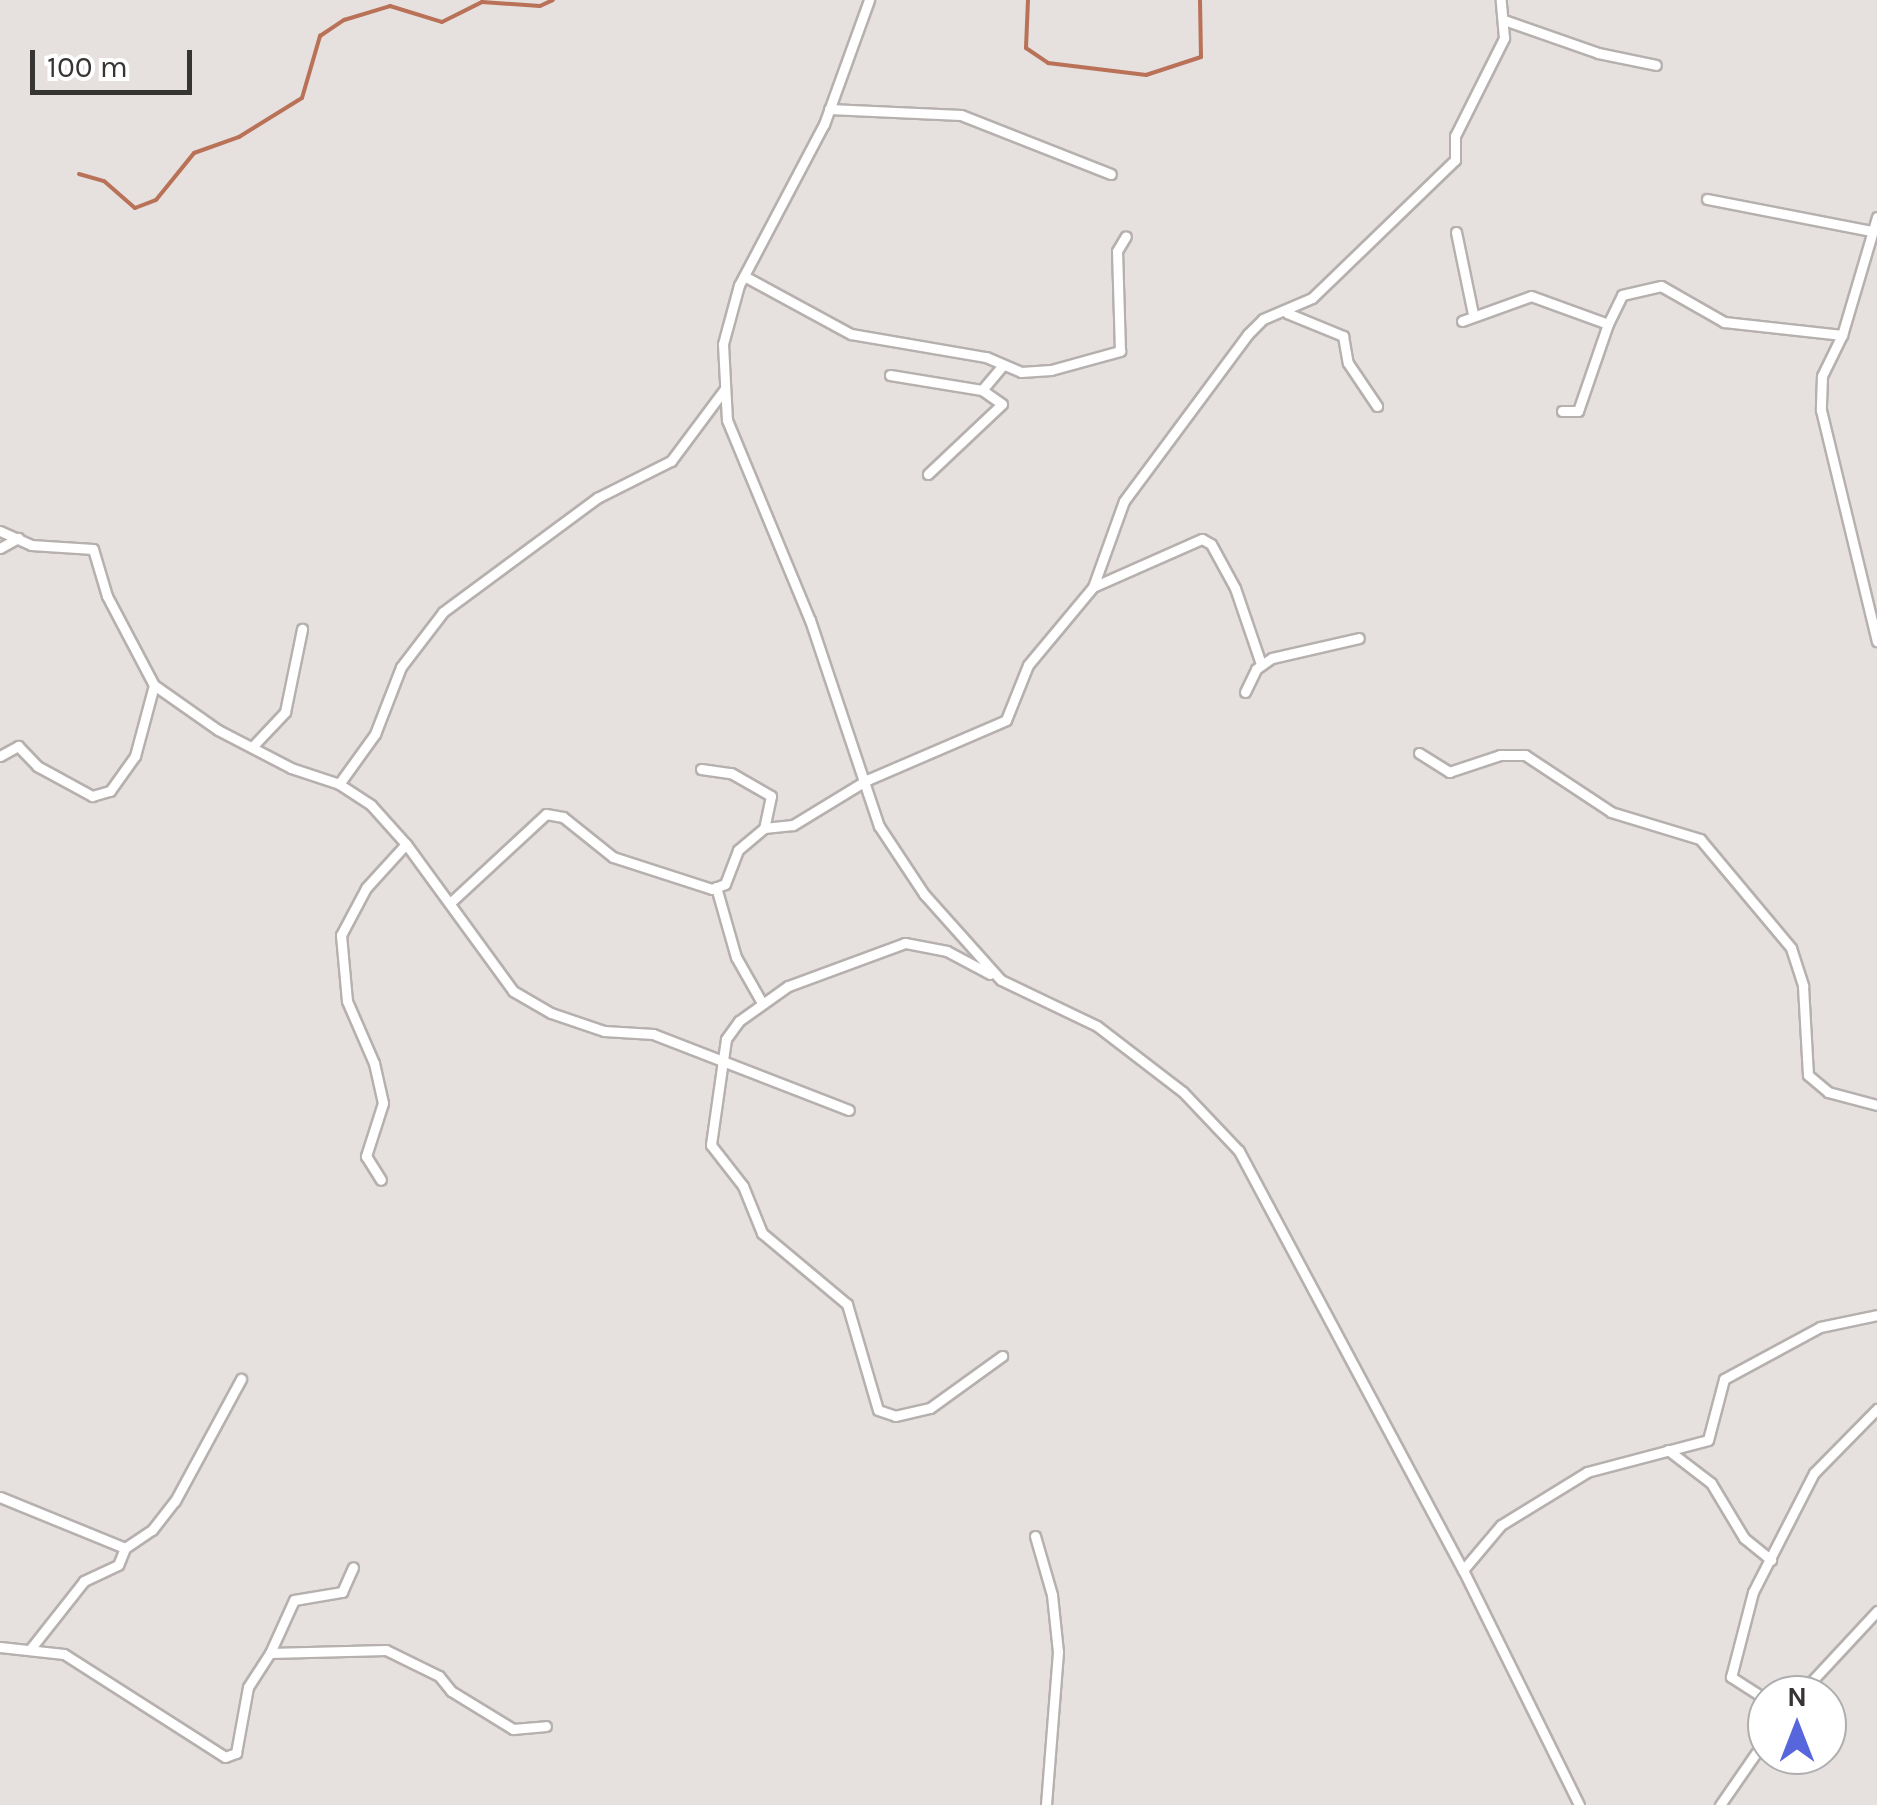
<!DOCTYPE html>
<style>
body{margin:0}
#map{position:relative;width:1877px;height:1805px;overflow:hidden;background:#e6e0de;font-family:Karla,sans-serif}
div>[style]{position:absolute}
.stream>*{height:4px;margin:-2px;padding:0 2px;transform-origin:2px;border-radius:2px;background:#b97257}
.roads{filter:drop-shadow(2px 0 #b6b0ae) drop-shadow(-2px 0 #b6b0ae) drop-shadow(0 2px #b6b0ae) drop-shadow(0 -2px #b6b0ae)}
.minor>*{height:9px;margin:-4.5px;padding:0 4.5px;transform-origin:4.5px;border-radius:4.5px;background:#fff}
span{translate:-50% -50%;white-space:nowrap;text-align:center;line-height:1.15;-webkit-text-stroke:10px #fff;paint-order:stroke}
.north{position:absolute;left:1747px;top:1675px;width:100px;height:100px;box-sizing:border-box;background:#fff;border:2px solid #afaeae;border-radius:50%;rotate:0deg;font-size:28px;font-weight:700;line-height:40px;text-align:center;color:#373434}
.north::after{content:'';display:block;margin:auto;width:35px;height:45px;background:#5866dd;clip-path:polygon(50% 0,100% 100%,50% 72%,0 100%)}
.scale{position:absolute;left:30px;top:50px;width:162px;height:45px;box-sizing:border-box;border:5px solid #373434;border-top:0;padding-left:12px;font-size:30px;line-height:35px;white-space:nowrap;color:#373434;-webkit-text-stroke:8px #fff;paint-order:stroke}
</style>
<div id="map">
<div class="stream">
<i style="left:1028px;top:0;width:48px;rotate:92.4deg"></i>
<i style="left:1026px;top:48px;width:27px;rotate:34deg"></i>
<i style="left:1048px;top:63px;width:99px;rotate:7deg"></i>
<i style="left:1146px;top:75px;width:58px;rotate:-18.1deg"></i>
<i style="left:1201px;top:57px;width:57px;rotate:-91deg"></i>
<i style="left:79px;top:174px;width:26px;rotate:16deg"></i>
<i style="left:104px;top:181px;width:41px;rotate:41.1deg"></i>
<i style="left:135px;top:208px;width:22px;rotate:-21deg"></i>
<i style="left:156px;top:200px;width:60px;rotate:-51deg"></i>
<i style="left:194px;top:153px;width:48px;rotate:-19.6deg"></i>
<i style="left:239px;top:137px;width:74px;rotate:-31.8deg"></i>
<i style="left:302px;top:98px;width:65px;rotate:-73.8deg"></i>
<i style="left:320px;top:36px;width:29px;rotate:-34deg"></i>
<i style="left:344px;top:20px;width:48px;rotate:-16.9deg"></i>
<i style="left:390px;top:6px;width:54px;rotate:17.1deg"></i>
<i style="left:442px;top:22px;width:45px;rotate:-26.6deg"></i>
<i style="left:482px;top:2px;width:58px;rotate:3.9deg"></i>
<i style="left:540px;top:6px;width:14px;rotate:-25deg"></i>
</div>
<div class="roads">
<div class="minor">
<i style="left:869px;top:0;width:132px;rotate:109.9deg"></i>
<i style="left:824px;top:124px;width:182px;rotate:117.8deg"></i>
<i style="left:739px;top:285px;width:61px;rotate:105.2deg"></i>
<i style="left:723px;top:344px;width:76px;rotate:87deg"></i>
<i style="left:727px;top:420px;width:217px;rotate:67.5deg"></i>
<i style="left:810px;top:620px;width:217px;rotate:71.5deg"></i>
<i style="left:879px;top:826px;width:82px;rotate:56.5deg"></i>
<i style="left:924px;top:894px;width:115px;rotate:48.2deg"></i>
<i style="left:1001px;top:980px;width:106px;rotate:25.6deg"></i>
<i style="left:1097px;top:1026px;width:108px;rotate:37.5deg"></i>
<i style="left:1183px;top:1092px;width:81px;rotate:46.5deg"></i>
<i style="left:1239px;top:1151px;width:475px;rotate:61.9deg"></i>
<i style="left:1463px;top:1570px;width:262px;rotate:63.7deg"></i>
<i style="left:1504px;top:20px;width:100px;rotate:19.3deg"></i>
<i style="left:1598px;top:53px;width:59px;rotate:11.7deg"></i>
<i style="left:829px;top:109px;width:132px;rotate:2.6deg"></i>
<i style="left:961px;top:115px;width:161px;rotate:21.5deg"></i>
<i style="left:1707px;top:199px;width:167px;rotate:11deg"></i>
<i style="left:1877px;top:217px;width:123px;rotate:106.5deg"></i>
<i style="left:1842px;top:335px;width:46px;rotate:116deg"></i>
<i style="left:1822px;top:376px;width:34px;rotate:92deg"></i>
<i style="left:1821px;top:410px;width:238px;rotate:76.4deg"></i>
<i style="left:1456px;top:232px;width:84px;rotate:78.3deg"></i>
<i style="left:744px;top:276px;width:122px;rotate:28.5deg"></i>
<i style="left:851px;top:334px;width:137px;rotate:9.7deg"></i>
<i style="left:986px;top:357px;width:38px;rotate:23deg"></i>
<i style="left:1021px;top:372px;width:30px;rotate:-4deg"></i>
<i style="left:1051px;top:370px;width:72px;rotate:-15.4deg"></i>
<i style="left:1120px;top:351px;width:100px;rotate:-91.7deg"></i>
<i style="left:1117px;top:251px;width:17px;rotate:-59deg"></i>
<i style="left:1287px;top:313px;width:61px;rotate:22.3deg"></i>
<i style="left:1343px;top:336px;width:27px;rotate:80deg"></i>
<i style="left:1348px;top:363px;width:52px;rotate:56deg"></i>
<i style="left:1462px;top:321px;width:73px;rotate:-19.9deg"></i>
<i style="left:1531px;top:296px;width:82px;rotate:20deg"></i>
<i style="left:1608px;top:324px;width:32px;rotate:-64deg"></i>
<i style="left:1622px;top:295px;width:40px;rotate:-13deg"></i>
<i style="left:1661px;top:286px;width:73px;rotate:29.7deg"></i>
<i style="left:1724px;top:322px;width:119px;rotate:6.3deg"></i>
<i style="left:890px;top:375px;width:93px;rotate:9.3deg"></i>
<i style="left:982px;top:390px;width:24px;rotate:35deg"></i>
<i style="left:1002px;top:404px;width:102px;rotate:136.6deg"></i>
<i style="left:982px;top:390px;width:30px;rotate:-50deg"></i>
<i style="left:1562px;top:411px;width:16px"></i>
<i style="left:1578px;top:411px;width:92px;rotate:-71deg"></i>
<i style="left:0;top:531px;width:34px;rotate:24deg"></i>
<i style="left:31px;top:545px;width:62px;rotate:3.7deg"></i>
<i style="left:93px;top:549px;width:49px;rotate:73.4deg"></i>
<i style="left:107px;top:596px;width:101px;rotate:62.2deg"></i>
<i style="left:154px;top:685px;width:78px;rotate:35.1deg"></i>
<i style="left:218px;top:730px;width:82px;rotate:27.5deg"></i>
<i style="left:291px;top:768px;width:51px;rotate:18.4deg"></i>
<i style="left:339px;top:784px;width:38px;rotate:33deg"></i>
<i style="left:371px;top:805px;width:52px;rotate:48.1deg"></i>
<i style="left:406px;top:844px;width:59px;rotate:132.3deg"></i>
<i style="left:366px;top:888px;width:53px;rotate:118deg"></i>
<i style="left:341px;top:935px;width:66px;rotate:84.8deg"></i>
<i style="left:347px;top:1001px;width:68px;rotate:66.5deg"></i>
<i style="left:374px;top:1063px;width:41px;rotate:77.3deg"></i>
<i style="left:383px;top:1103px;width:56px;rotate:107.8deg"></i>
<i style="left:366px;top:1156px;width:28px;rotate:58deg"></i>
<i style="left:0;top:548px;width:21px;rotate:-29deg"></i>
<i style="left:1093px;top:587px;width:119px;rotate:-23.8deg"></i>
<i style="left:1202px;top:539px;width:10px;rotate:29deg"></i>
<i style="left:1211px;top:544px;width:50px;rotate:61.4deg"></i>
<i style="left:1235px;top:588px;width:80px;rotate:71.1deg"></i>
<i style="left:1245px;top:692px;width:25px;rotate:-64deg"></i>
<i style="left:1256px;top:669px;width:19px;rotate:-35deg"></i>
<i style="left:1272px;top:658px;width:89px;rotate:-12.9deg"></i>
<i style="left:253px;top:746px;width:47px;rotate:-46.7deg"></i>
<i style="left:285px;top:712px;width:85px;rotate:-78.4deg"></i>
<i style="left:1419px;top:753px;width:36px;rotate:32deg"></i>
<i style="left:1449px;top:772px;width:54px;rotate:-18.4deg"></i>
<i style="left:1500px;top:755px;width:25px"></i>
<i style="left:1525px;top:755px;width:103px;rotate:33.5deg"></i>
<i style="left:1611px;top:812px;width:93px;rotate:16.9deg"></i>
<i style="left:1700px;top:839px;width:142px;rotate:50.1deg"></i>
<i style="left:1791px;top:948px;width:40px;rotate:72deg"></i>
<i style="left:1803px;top:986px;width:89px;rotate:86.8deg"></i>
<i style="left:1808px;top:1075px;width:26px;rotate:40deg"></i>
<i style="left:1828px;top:1092px;width:51px;rotate:14.9deg"></i>
<i style="left:0;top:756px;width:21px;rotate:-29deg"></i>
<i style="left:18px;top:746px;width:28px;rotate:46deg"></i>
<i style="left:37px;top:766px;width:63px;rotate:28.6deg"></i>
<i style="left:92px;top:796px;width:19px;rotate:-16deg"></i>
<i style="left:110px;top:791px;width:43px;rotate:-54.5deg"></i>
<i style="left:135px;top:756px;width:73px;rotate:-75deg"></i>
<i style="left:701px;top:769px;width:30px;rotate:8deg"></i>
<i style="left:731px;top:773px;width:46px;rotate:29.9deg"></i>
<i style="left:771px;top:796px;width:33px;rotate:102deg"></i>
<i style="left:339px;top:784px;width:62px;rotate:-54.2deg"></i>
<i style="left:375px;top:734px;width:72px;rotate:-68.8deg"></i>
<i style="left:401px;top:667px;width:69px;rotate:-52.6deg"></i>
<i style="left:443px;top:612px;width:192px;rotate:-36.5deg"></i>
<i style="left:597px;top:498px;width:83px;rotate:-26.6deg"></i>
<i style="left:671px;top:461px;width:89px;rotate:-53.3deg"></i>
<i style="left:406px;top:844px;width:182px;rotate:53.9deg"></i>
<i style="left:513px;top:991px;width:44px;rotate:30.1deg"></i>
<i style="left:551px;top:1013px;width:56px;rotate:18.8deg"></i>
<i style="left:604px;top:1031px;width:49px;rotate:3.5deg"></i>
<i style="left:653px;top:1034px;width:210px;rotate:21.2deg"></i>
<i style="left:716px;top:887px;width:73px;rotate:74.1deg"></i>
<i style="left:736px;top:957px;width:53px;rotate:60.5deg"></i>
<i style="left:451px;top:902px;width:129px;rotate:-42.8deg"></i>
<i style="left:546px;top:814px;width:17px;rotate:10deg"></i>
<i style="left:563px;top:817px;width:64px;rotate:38.7deg"></i>
<i style="left:613px;top:857px;width:104px;rotate:17.9deg"></i>
<i style="left:712px;top:889px;width:14px;rotate:-21deg"></i>
<i style="left:725px;top:884px;width:36px;rotate:-69deg"></i>
<i style="left:738px;top:850px;width:34px;rotate:-40deg"></i>
<i style="left:764px;top:828px;width:29px;rotate:-6deg"></i>
<i style="left:793px;top:825px;width:87px;rotate:-31.3deg"></i>
<i style="left:867px;top:780px;width:151px;rotate:-23.3deg"></i>
<i style="left:1006px;top:720px;width:59px;rotate:-68.2deg"></i>
<i style="left:1028px;top:665px;width:102px;rotate:-50.2deg"></i>
<i style="left:1093px;top:587px;width:91px;rotate:-70.2deg"></i>
<i style="left:1124px;top:501px;width:208px;rotate:-53.4deg"></i>
<i style="left:1248px;top:334px;width:21px;rotate:-45deg"></i>
<i style="left:1263px;top:319px;width:53px;rotate:-23.2deg"></i>
<i style="left:1312px;top:298px;width:199px;rotate:-44deg"></i>
<i style="left:1455px;top:160px;width:24px;rotate:-90deg"></i>
<i style="left:1455px;top:136px;width:110px;rotate:-63.4deg"></i>
<i style="left:1504px;top:38px;width:38px;rotate:-95deg"></i>
<i style="left:990px;top:974px;width:49px;rotate:-151.9deg"></i>
<i style="left:947px;top:951px;width:43px;rotate:-169.2deg"></i>
<i style="left:905px;top:943px;width:125px;rotate:159.8deg"></i>
<i style="left:788px;top:986px;width:60px;rotate:144.5deg"></i>
<i style="left:739px;top:1021px;width:22px;rotate:126deg"></i>
<i style="left:726px;top:1039px;width:107px;rotate:98.1deg"></i>
<i style="left:711px;top:1145px;width:52px;rotate:52deg"></i>
<i style="left:743px;top:1186px;width:51px;rotate:68deg"></i>
<i style="left:762px;top:1233px;width:111px;rotate:39.9deg"></i>
<i style="left:847px;top:1304px;width:110px;rotate:73.7deg"></i>
<i style="left:878px;top:1410px;width:18px;rotate:19deg"></i>
<i style="left:895px;top:1416px;width:36px;rotate:-13deg"></i>
<i style="left:930px;top:1408px;width:89px;rotate:-35.8deg"></i>
<i style="left:1668px;top:1450px;width:54px;rotate:37.5deg"></i>
<i style="left:1711px;top:1483px;width:64px;rotate:59deg"></i>
<i style="left:1744px;top:1538px;width:35px;rotate:39deg"></i>
<i style="left:0;top:1497px;width:135px;rotate:22.2deg"></i>
<i style="left:125px;top:1548px;width:18px;rotate:112deg"></i>
<i style="left:118px;top:1565px;width:38px;rotate:155deg"></i>
<i style="left:84px;top:1581px;width:85px;rotate:128.3deg"></i>
<i style="left:1035px;top:1536px;width:61px;rotate:73.9deg"></i>
<i style="left:1052px;top:1595px;width:57px;rotate:84deg"></i>
<i style="left:1058px;top:1652px;width:153px;rotate:94.5deg"></i>
<i style="left:125px;top:1548px;width:32px;rotate:-34deg"></i>
<i style="left:152px;top:1530px;width:37px;rotate:-52deg"></i>
<i style="left:175px;top:1501px;width:139px;rotate:-61.6deg"></i>
<i style="left:1463px;top:1570px;width:59px;rotate:-49.8deg"></i>
<i style="left:1501px;top:1525px;width:101px;rotate:-31.6deg"></i>
<i style="left:1587px;top:1472px;width:125px;rotate:-14.8deg"></i>
<i style="left:1708px;top:1440px;width:63px;rotate:-75.3deg"></i>
<i style="left:1724px;top:1379px;width:109px;rotate:-28.4deg"></i>
<i style="left:1820px;top:1327px;width:58px;rotate:-11.9deg"></i>
<i style="left:0;top:1647px;width:64px;rotate:6.2deg"></i>
<i style="left:64px;top:1654px;width:191px;rotate:32.6deg"></i>
<i style="left:225px;top:1757px;width:12px;rotate:-20deg"></i>
<i style="left:236px;top:1753px;width:67px;rotate:-79.7deg"></i>
<i style="left:248px;top:1687px;width:40px;rotate:-57.1deg"></i>
<i style="left:270px;top:1653px;width:116px;rotate:-1.5deg"></i>
<i style="left:386px;top:1650px;width:59px;rotate:26.1deg"></i>
<i style="left:439px;top:1676px;width:19px;rotate:51deg"></i>
<i style="left:451px;top:1691px;width:73px;rotate:31.5deg"></i>
<i style="left:513px;top:1729px;width:33px;rotate:-5deg"></i>
<i style="left:270px;top:1653px;width:58px;rotate:-65.6deg"></i>
<i style="left:294px;top:1600px;width:49px;rotate:-9.5deg"></i>
<i style="left:342px;top:1592px;width:27px;rotate:-66deg"></i>
<i style="left:1799px;top:1695px;width:115px;rotate:-47.1deg"></i>
<i style="left:1767px;top:1700px;width:43px;rotate:-147.4deg"></i>
<i style="left:1731px;top:1677px;width:88px;rotate:-75.5deg"></i>
<i style="left:1753px;top:1592px;width:134px;rotate:-62.9deg"></i>
<i style="left:1814px;top:1473px;width:90px;rotate:-45.5deg"></i>
<i style="left:1720px;top:1805px;width:83px;rotate:-55.3deg"></i>
</div>
</div>
<div class="north">N</div>
<div class="scale">100 m</div>
</div>
